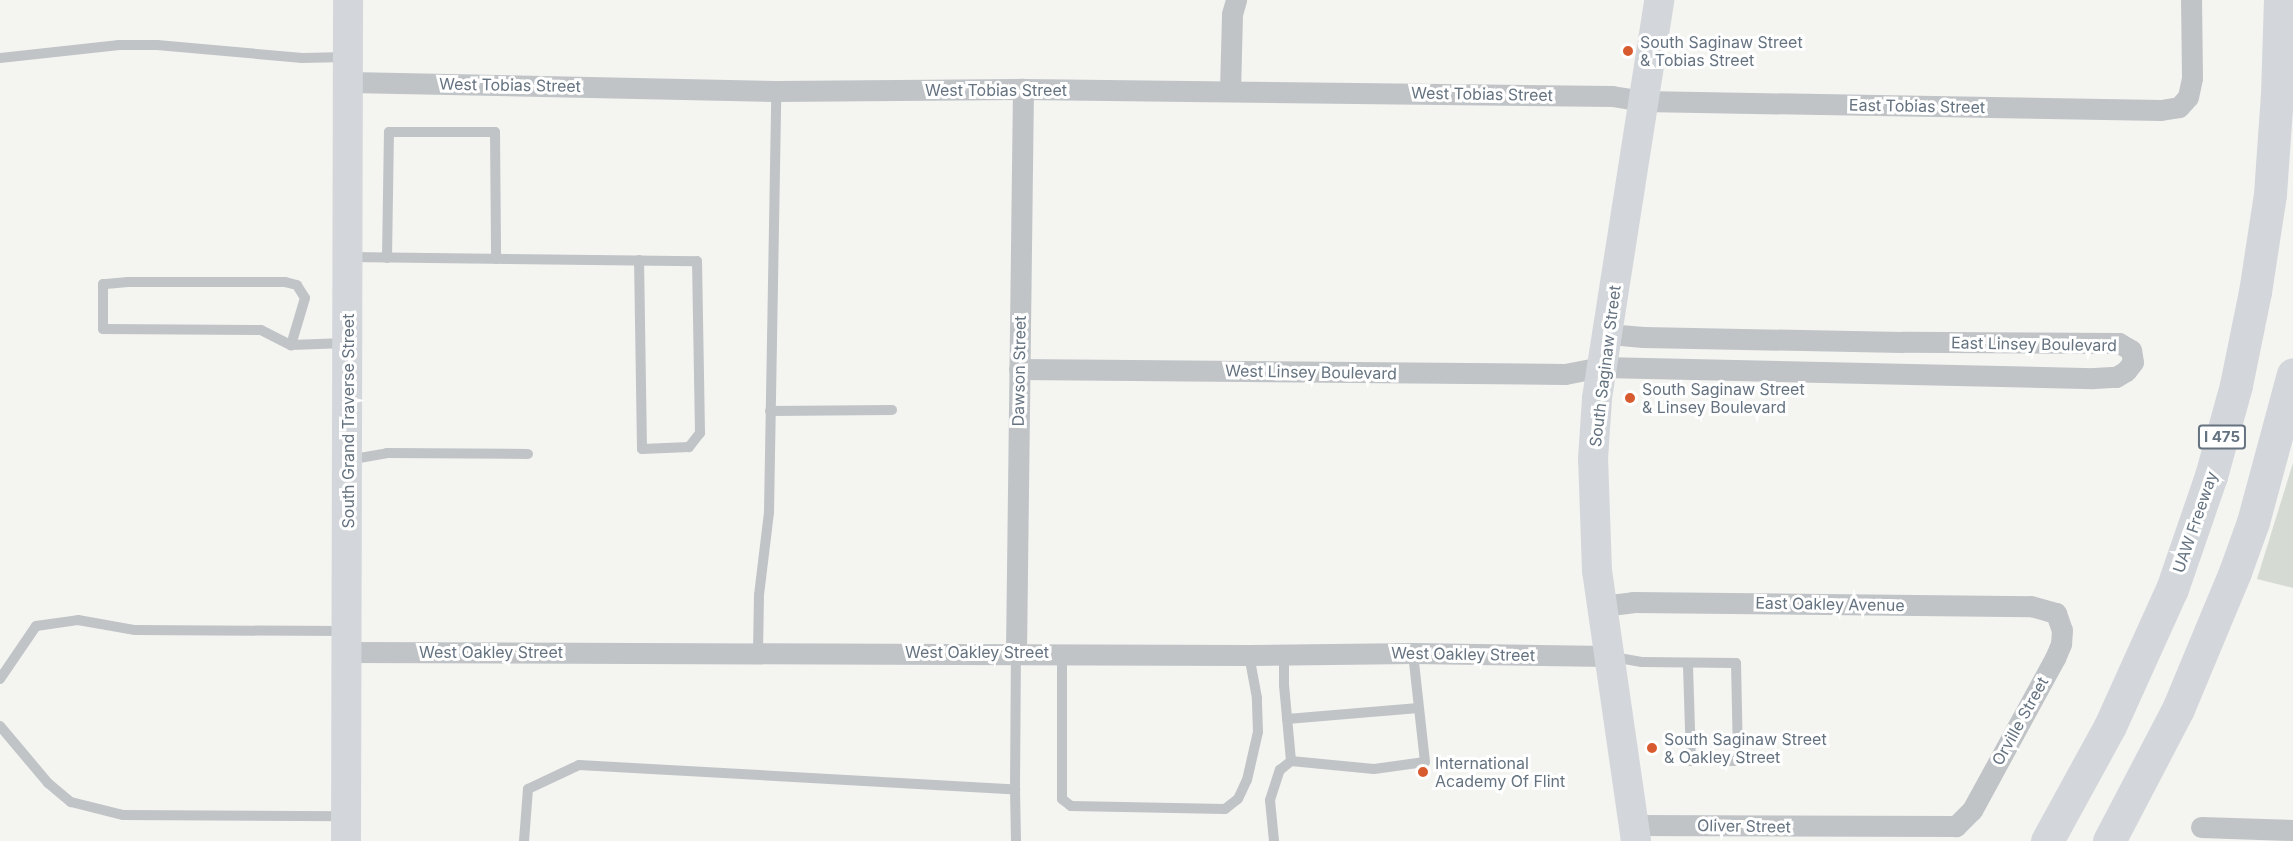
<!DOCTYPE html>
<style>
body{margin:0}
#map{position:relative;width:2293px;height:841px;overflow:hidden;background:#f4f4f1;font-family:Inter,sans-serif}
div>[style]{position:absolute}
.green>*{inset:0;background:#d5dbd2}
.lane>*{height:10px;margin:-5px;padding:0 5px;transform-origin:5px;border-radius:5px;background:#c0c4c7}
.street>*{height:21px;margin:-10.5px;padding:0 10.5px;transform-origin:10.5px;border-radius:10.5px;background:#c0c4c7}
.secondary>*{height:30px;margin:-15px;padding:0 15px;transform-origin:15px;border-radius:15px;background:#d3d7db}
.highway>*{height:33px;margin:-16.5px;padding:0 16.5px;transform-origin:16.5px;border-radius:16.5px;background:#d3d7db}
.dots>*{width:16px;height:16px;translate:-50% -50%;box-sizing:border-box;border:3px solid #fff;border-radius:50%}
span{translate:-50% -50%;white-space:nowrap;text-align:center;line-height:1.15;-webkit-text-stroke:6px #fff;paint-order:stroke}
.shield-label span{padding:2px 4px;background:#fff;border:2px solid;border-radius:4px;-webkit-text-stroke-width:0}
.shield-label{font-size:15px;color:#657380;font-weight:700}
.poi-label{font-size:16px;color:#657380}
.left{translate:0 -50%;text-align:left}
.street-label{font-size:16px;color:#657380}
</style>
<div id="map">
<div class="green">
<i style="clip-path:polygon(2293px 463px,2293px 588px,2257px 579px)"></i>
</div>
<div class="lane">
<i style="left:0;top:58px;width:120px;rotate:-6.2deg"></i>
<i style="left:119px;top:45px;width:38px"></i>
<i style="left:157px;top:45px;width:146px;rotate:5.1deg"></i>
<i style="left:302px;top:58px;width:44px;rotate:-1.3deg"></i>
<i style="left:349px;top:257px;width:348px;rotate:0.7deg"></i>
<i style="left:697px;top:261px;width:172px;rotate:89deg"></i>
<i style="left:700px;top:433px;width:18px;rotate:128deg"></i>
<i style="left:689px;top:447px;width:47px;rotate:177.6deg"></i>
<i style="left:642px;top:449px;width:189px;rotate:-90.9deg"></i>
<i style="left:387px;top:258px;width:126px;rotate:-89.1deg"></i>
<i style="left:389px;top:132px;width:106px"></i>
<i style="left:495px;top:132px;width:127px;rotate:89.5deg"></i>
<i style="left:291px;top:345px;width:49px;rotate:-73.4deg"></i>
<i style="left:305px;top:298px;width:15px;rotate:-122deg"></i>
<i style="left:297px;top:285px;width:12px;rotate:-166deg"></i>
<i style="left:285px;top:282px;width:157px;rotate:180deg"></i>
<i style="left:128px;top:282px;width:25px;rotate:175deg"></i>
<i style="left:103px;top:284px;width:45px;rotate:90deg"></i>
<i style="left:103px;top:329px;width:158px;rotate:0.4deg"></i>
<i style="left:261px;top:330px;width:34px;rotate:27deg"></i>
<i style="left:291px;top:345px;width:54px;rotate:-2.1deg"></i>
<i style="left:770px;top:411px;width:122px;rotate:-0.5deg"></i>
<i style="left:348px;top:460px;width:40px;rotate:-10deg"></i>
<i style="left:387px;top:453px;width:141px;rotate:0.4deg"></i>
<i style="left:758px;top:652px;width:57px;rotate:-89deg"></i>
<i style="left:759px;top:595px;width:84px;rotate:-83.1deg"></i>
<i style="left:769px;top:512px;width:421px;rotate:-89deg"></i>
<i style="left:1062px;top:653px;width:146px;rotate:90deg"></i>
<i style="left:1062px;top:799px;width:11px;rotate:38deg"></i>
<i style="left:1071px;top:806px;width:154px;rotate:1.1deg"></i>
<i style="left:1225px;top:809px;width:16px;rotate:-38deg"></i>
<i style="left:1238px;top:799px;width:21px;rotate:-65deg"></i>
<i style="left:1247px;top:780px;width:49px;rotate:-77.1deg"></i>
<i style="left:1258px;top:732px;width:34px;rotate:-92deg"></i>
<i style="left:1257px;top:698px;width:44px;rotate:-100.5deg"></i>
<i style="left:1284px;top:654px;width:31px;rotate:90deg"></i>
<i style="left:1284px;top:685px;width:76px;rotate:84.7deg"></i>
<i style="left:1613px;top:657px;width:29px;rotate:10deg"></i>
<i style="left:1642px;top:662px;width:94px;rotate:0.6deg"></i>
<i style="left:1736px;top:663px;width:98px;rotate:88.8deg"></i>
<i style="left:1738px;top:761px;width:47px;rotate:180deg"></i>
<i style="left:1691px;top:761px;width:98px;rotate:-91.8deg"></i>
<i style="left:0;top:679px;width:64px;rotate:-55.8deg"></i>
<i style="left:36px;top:626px;width:42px;rotate:-8.1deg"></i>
<i style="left:78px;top:620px;width:58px;rotate:10deg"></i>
<i style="left:135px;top:630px;width:210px;rotate:0.3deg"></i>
<i style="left:1287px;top:719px;width:132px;rotate:-4.8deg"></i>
<i style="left:0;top:726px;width:75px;rotate:49.9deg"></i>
<i style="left:48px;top:783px;width:30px;rotate:40deg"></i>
<i style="left:71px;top:802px;width:54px;rotate:14deg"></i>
<i style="left:123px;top:815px;width:223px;rotate:0.3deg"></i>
<i style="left:1015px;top:789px;width:52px;rotate:88.9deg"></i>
<i style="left:524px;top:841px;width:52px;rotate:-85.6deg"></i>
<i style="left:528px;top:789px;width:56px;rotate:-25.2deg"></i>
<i style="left:579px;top:765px;width:437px;rotate:3.2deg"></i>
<i style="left:1015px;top:789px;width:137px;rotate:-89.6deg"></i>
<i style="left:1274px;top:841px;width:41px;rotate:-95.6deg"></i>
<i style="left:1270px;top:800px;width:32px;rotate:-72deg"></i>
<i style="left:1280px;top:770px;width:14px;rotate:-39deg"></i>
<i style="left:1291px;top:761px;width:83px;rotate:5.5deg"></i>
<i style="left:1374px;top:769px;width:51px;rotate:-7.8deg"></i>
<i style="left:1425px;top:762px;width:110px;rotate:-96.3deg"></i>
</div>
<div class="street">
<i style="left:349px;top:82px;width:427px;rotate:1.2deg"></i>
<i style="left:776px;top:91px;width:247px;rotate:-0.5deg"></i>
<i style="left:1023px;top:89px;width:589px;rotate:0.68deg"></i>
<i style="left:1612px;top:96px;width:31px;rotate:9deg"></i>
<i style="left:1643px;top:101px;width:518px;rotate:1deg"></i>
<i style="left:2161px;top:110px;width:18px;rotate:-9deg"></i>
<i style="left:2179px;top:107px;width:13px;rotate:-48deg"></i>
<i style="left:2188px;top:97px;width:19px;rotate:-78deg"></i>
<i style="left:2192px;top:78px;width:78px;rotate:-90.7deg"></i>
<i style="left:1230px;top:91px;width:77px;rotate:-88.5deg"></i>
<i style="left:1232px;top:14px;width:15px;rotate:-74deg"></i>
<i style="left:1019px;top:369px;width:546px;rotate:0.52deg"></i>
<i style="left:1565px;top:374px;width:38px;rotate:-11deg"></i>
<i style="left:1602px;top:367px;width:492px;rotate:1.3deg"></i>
<i style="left:2094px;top:378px;width:22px;rotate:-3deg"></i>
<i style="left:2116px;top:377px;width:12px;rotate:-31deg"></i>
<i style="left:2126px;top:371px;width:11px;rotate:-52deg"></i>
<i style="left:2133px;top:362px;width:12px;rotate:-99deg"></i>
<i style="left:2131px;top:350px;width:14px;rotate:-150deg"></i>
<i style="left:2119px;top:343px;width:217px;rotate:-179.7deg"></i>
<i style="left:1902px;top:342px;width:259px;rotate:-178.9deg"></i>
<i style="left:1643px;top:337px;width:36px;rotate:-175deg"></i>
<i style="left:1602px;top:606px;width:31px;rotate:-7deg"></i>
<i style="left:1633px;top:602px;width:398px;rotate:0.6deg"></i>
<i style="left:2031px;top:606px;width:26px;rotate:16deg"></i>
<i style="left:2056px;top:613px;width:18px;rotate:71deg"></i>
<i style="left:2062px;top:630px;width:14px;rotate:94deg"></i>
<i style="left:2061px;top:644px;width:15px;rotate:113deg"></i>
<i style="left:2055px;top:658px;width:173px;rotate:118.6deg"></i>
<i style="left:1972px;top:810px;width:23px;rotate:135deg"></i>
<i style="left:1956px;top:826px;width:322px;rotate:-179.8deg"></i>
<i style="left:348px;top:652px;width:901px;rotate:0.19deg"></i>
<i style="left:1249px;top:655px;width:164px;rotate:-0.7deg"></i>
<i style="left:1413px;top:653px;width:194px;rotate:0.9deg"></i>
<i style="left:1016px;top:652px;width:563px;rotate:-89.29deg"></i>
<i style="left:2201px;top:827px;width:92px;rotate:1.9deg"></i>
</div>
<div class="secondary">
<i style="left:346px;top:841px;width:841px;rotate:-89.86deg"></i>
<i style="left:1636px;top:841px;width:273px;rotate:-98.2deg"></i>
<i style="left:1597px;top:571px;width:112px;rotate:-92deg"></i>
<i style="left:1593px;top:459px;width:61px;rotate:-86.2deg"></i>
<i style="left:1597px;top:398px;width:403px;rotate:-81.1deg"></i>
</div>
<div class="highway">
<i style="left:2047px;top:841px;width:131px;rotate:-61.3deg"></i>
<i style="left:2110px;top:726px;width:150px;rotate:-65.7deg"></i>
<i style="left:2172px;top:589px;width:120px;rotate:-71deg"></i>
<i style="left:2211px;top:476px;width:94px;rotate:-74.6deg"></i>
<i style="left:2236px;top:385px;width:95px;rotate:-78.5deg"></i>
<i style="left:2255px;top:292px;width:99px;rotate:-81.3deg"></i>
<i style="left:2270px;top:194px;width:100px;rotate:-86deg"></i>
<i style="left:2277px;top:94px;width:94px;rotate:-88.2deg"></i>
<i style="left:2109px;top:841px;width:149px;rotate:-62.4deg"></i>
<i style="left:2178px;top:709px;width:148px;rotate:-67.4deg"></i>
<i style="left:2235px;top:572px;width:53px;rotate:-70.2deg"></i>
<i style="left:2253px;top:522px;width:153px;rotate:-74.9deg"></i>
</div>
<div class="dots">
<i style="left:1628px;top:51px;background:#d75b2e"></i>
<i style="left:1630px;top:398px;background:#d75b2e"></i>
<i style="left:1652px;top:748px;background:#d75b2e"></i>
<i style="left:1423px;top:772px;background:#d75b2e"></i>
</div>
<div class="shield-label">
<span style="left:2222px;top:437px">I 475</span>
</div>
<div class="poi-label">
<span class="left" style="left:1640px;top:51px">South Saginaw Street<br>&amp; Tobias Street</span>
<span class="left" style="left:1642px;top:398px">South Saginaw Street<br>&amp; Linsey Boulevard</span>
<span class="left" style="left:1664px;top:748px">South Saginaw Street<br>&amp; Oakley Street</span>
<span class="left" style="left:1435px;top:772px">International<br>Academy Of Flint</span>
</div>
<div class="street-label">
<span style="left:510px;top:85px;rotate:1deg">West Tobias Street</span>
<span style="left:996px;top:90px">West Tobias Street</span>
<span style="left:1482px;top:94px;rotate:1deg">West Tobias Street</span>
<span style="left:1917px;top:106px;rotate:1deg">East Tobias Street</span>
<span style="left:2034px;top:344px;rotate:1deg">East Linsey Boulevard</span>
<span style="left:1605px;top:366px;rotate:-83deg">South Saginaw Street</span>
<span style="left:1019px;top:371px;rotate:-89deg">Dawson Street</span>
<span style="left:1311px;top:372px;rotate:1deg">West Linsey Boulevard</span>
<span style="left:348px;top:421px;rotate:-90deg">South Grand Traverse Street</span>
<span style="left:2195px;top:522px;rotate:-71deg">UAW Freeway</span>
<span style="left:1830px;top:604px;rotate:1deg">East Oakley Avenue</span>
<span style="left:491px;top:652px">West Oakley Street</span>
<span style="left:977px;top:652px">West Oakley Street</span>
<span style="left:1463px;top:654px;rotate:1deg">West Oakley Street</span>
<span style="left:2020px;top:721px;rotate:-61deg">Orville Street</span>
<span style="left:1744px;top:826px;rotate:1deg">Oliver Street</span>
</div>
</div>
